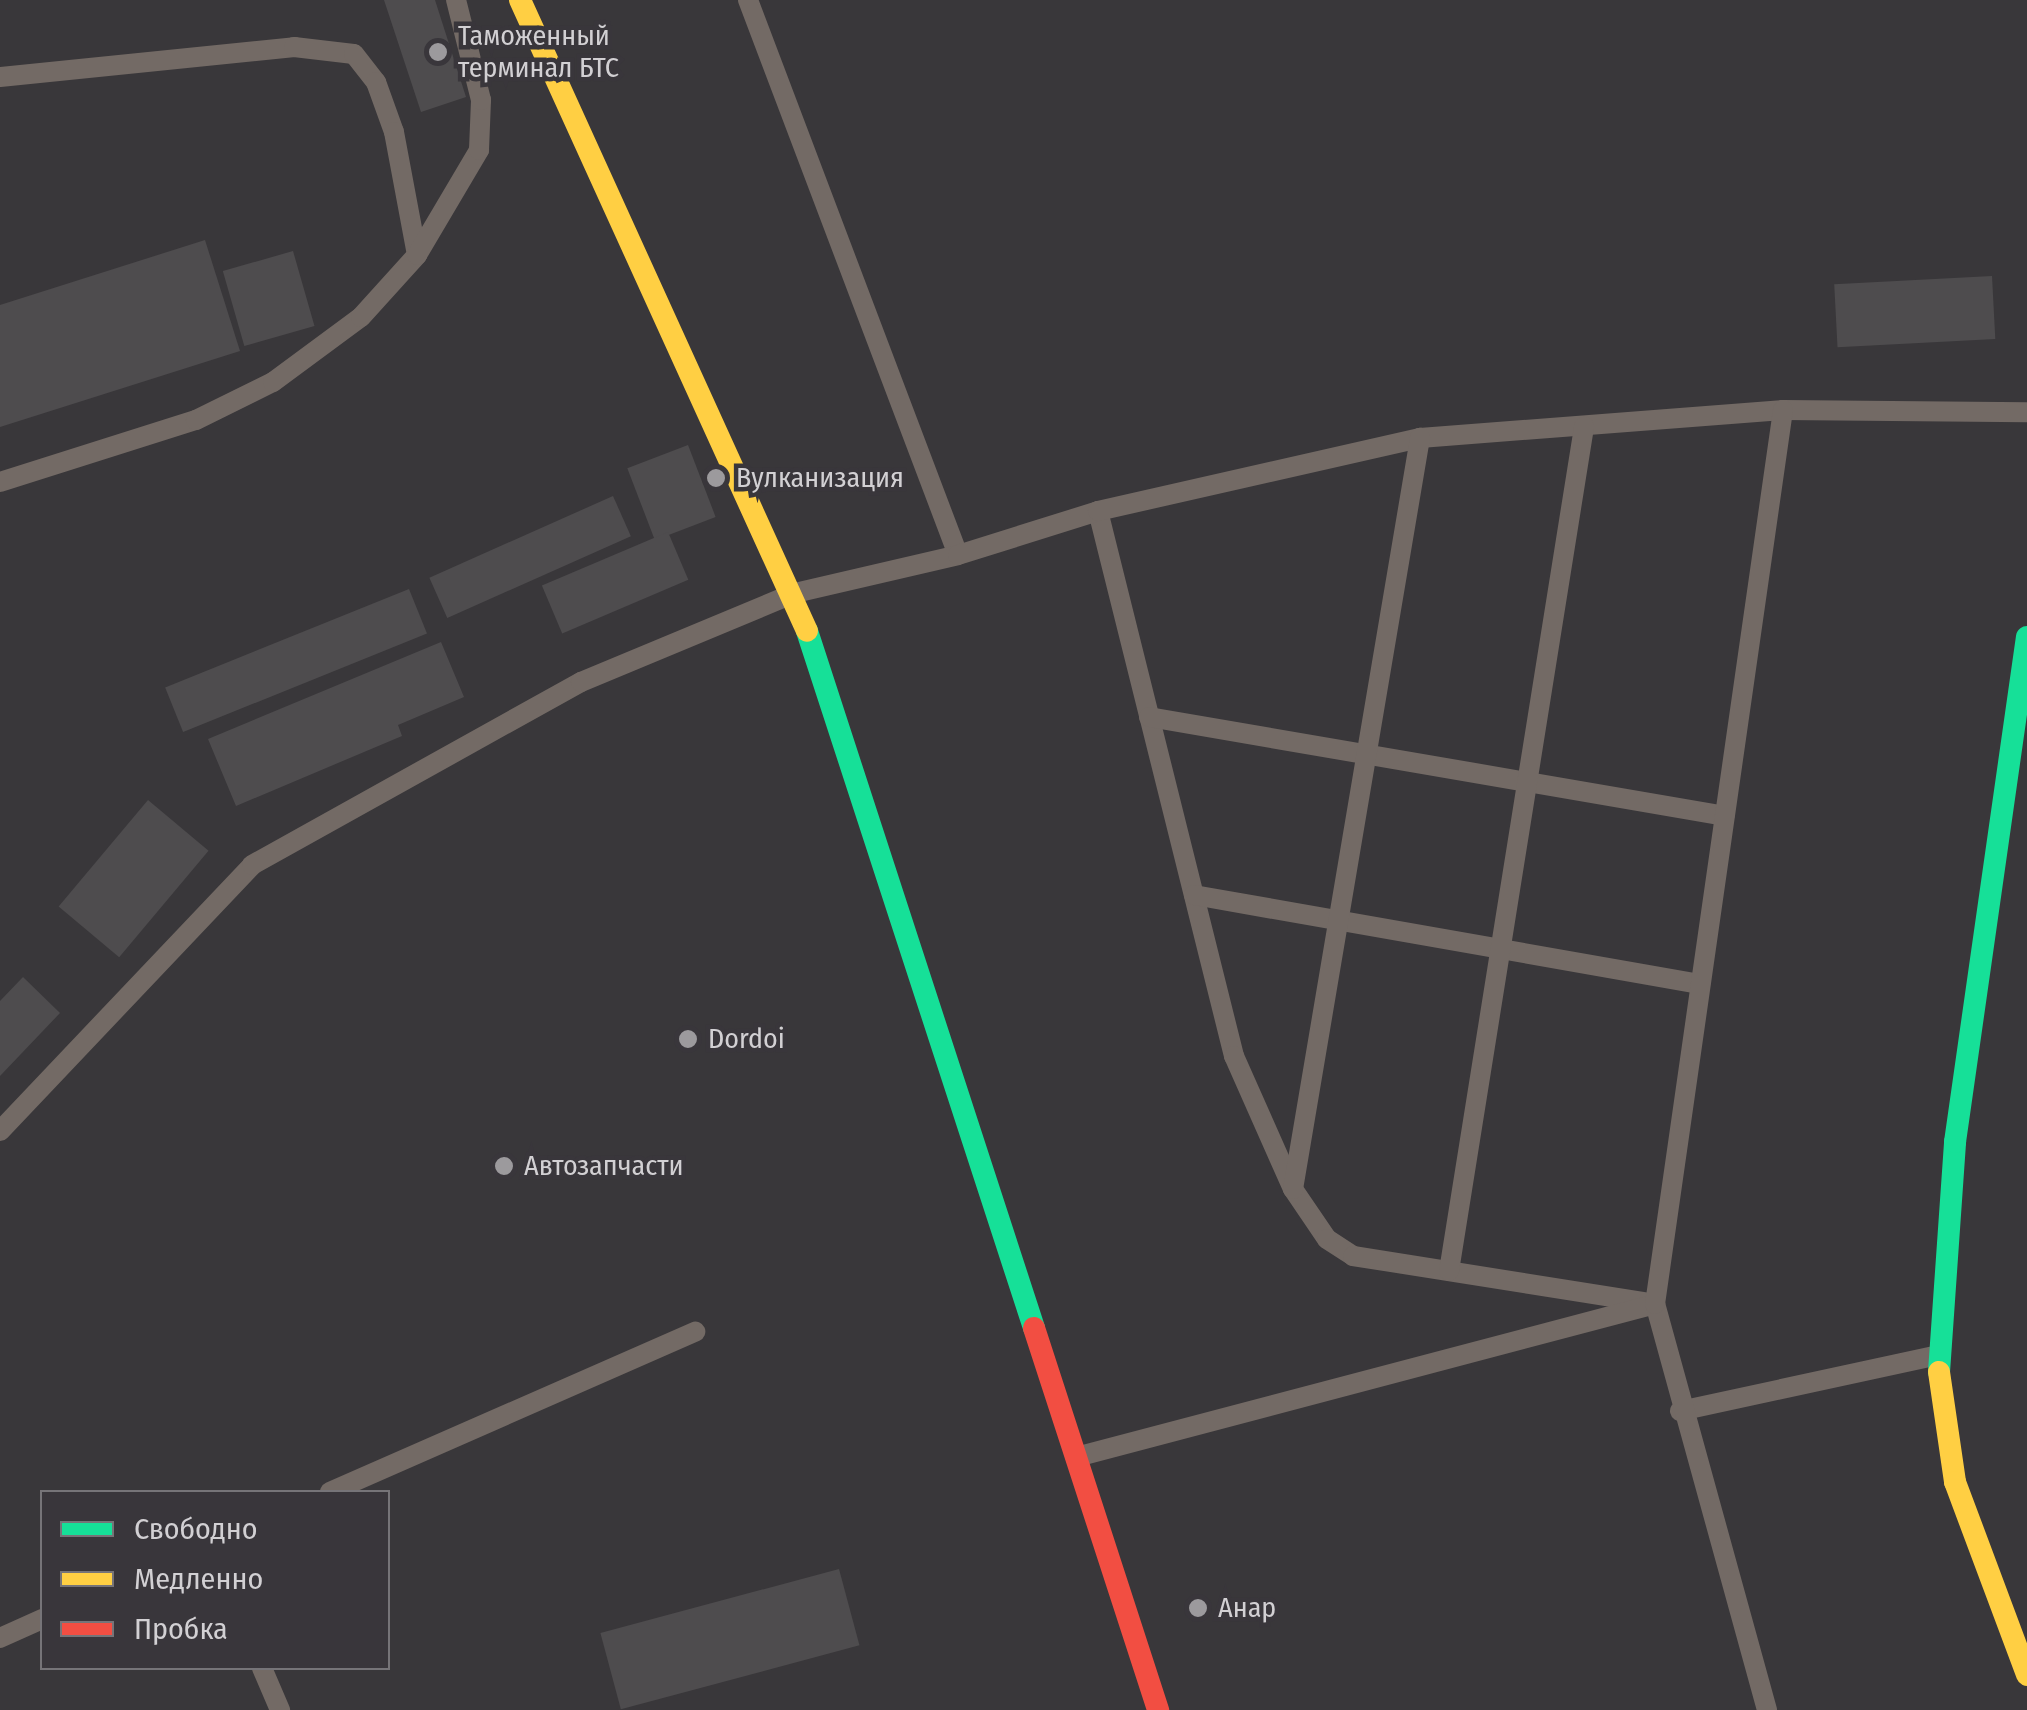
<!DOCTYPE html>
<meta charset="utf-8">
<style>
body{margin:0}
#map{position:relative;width:2027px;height:1710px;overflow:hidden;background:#39373a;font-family:"Fira Sans Condensed",sans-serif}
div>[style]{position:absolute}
.building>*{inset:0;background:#4e4c4e;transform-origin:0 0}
.lane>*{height:20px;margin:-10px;padding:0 10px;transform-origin:10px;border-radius:10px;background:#736a65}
.fast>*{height:22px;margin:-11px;padding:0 11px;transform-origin:11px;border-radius:11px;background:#16e098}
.slow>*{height:22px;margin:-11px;padding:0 11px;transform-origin:11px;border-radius:11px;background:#ffcf43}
.jam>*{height:22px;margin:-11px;padding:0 11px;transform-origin:11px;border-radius:11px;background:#f24e42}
.dots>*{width:28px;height:28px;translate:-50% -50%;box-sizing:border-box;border:5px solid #39363b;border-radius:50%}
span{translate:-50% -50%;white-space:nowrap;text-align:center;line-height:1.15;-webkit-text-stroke:9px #39363b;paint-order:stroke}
.poi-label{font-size:28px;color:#d2d0d3}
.left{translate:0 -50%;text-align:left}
.legend{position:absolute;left:40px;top:1490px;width:350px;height:180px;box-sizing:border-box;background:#39363b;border:2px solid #767478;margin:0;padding:12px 18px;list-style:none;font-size:30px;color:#d2d0d3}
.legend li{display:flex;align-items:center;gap:20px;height:50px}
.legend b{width:50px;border:2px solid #767478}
</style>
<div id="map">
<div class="building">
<i style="clip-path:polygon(384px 0,435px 0,466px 97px,421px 112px)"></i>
<i style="clip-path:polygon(205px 240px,240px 351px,0 427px,0 305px)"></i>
<i style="left:293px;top:251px;width:78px;height:73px;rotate:74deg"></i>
<i style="left:1992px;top:276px;width:63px;height:158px;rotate:87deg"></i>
<i style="left:688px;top:445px;width:77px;height:65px;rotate:69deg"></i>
<i style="left:613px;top:496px;width:44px;height:201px;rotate:66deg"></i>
<i style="left:668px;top:532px;width:52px;height:137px;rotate:67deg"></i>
<i style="left:409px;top:589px;width:48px;height:263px;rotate:68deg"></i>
<i style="clip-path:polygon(441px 642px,464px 697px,398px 725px,402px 736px,236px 806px,208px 739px)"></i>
<i style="left:148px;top:800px;width:79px;height:139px;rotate:40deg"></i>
<i style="clip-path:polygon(23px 977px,60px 1013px,0 1076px,0 1001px)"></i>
<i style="left:839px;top:1569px;width:79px;height:247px;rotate:75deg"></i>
</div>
<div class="lane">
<i style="left:748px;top:0;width:593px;rotate:69.27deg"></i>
<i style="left:0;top:77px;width:296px;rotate:-5.8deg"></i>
<i style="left:294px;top:47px;width:60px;rotate:6.7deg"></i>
<i style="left:354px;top:54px;width:36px;rotate:52deg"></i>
<i style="left:376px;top:82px;width:53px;rotate:70.2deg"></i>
<i style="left:394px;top:132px;width:125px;rotate:79.4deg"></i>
<i style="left:0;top:482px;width:206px;rotate:-17.6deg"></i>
<i style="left:196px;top:420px;width:86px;rotate:-26.3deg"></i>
<i style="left:273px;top:382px;width:109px;rotate:-36.5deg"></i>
<i style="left:361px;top:317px;width:84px;rotate:-47.9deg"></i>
<i style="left:417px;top:255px;width:122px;rotate:-59.4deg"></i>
<i style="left:479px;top:150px;width:50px;rotate:-87.7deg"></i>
<i style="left:481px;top:100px;width:103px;rotate:-104deg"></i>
<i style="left:1098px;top:511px;width:562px;rotate:75.99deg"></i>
<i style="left:1234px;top:1056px;width:145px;rotate:66.1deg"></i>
<i style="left:1293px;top:1189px;width:60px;rotate:55.8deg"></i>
<i style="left:1327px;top:1239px;width:31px;rotate:33deg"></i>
<i style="left:1353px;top:1256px;width:306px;rotate:9deg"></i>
<i style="left:1149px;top:717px;width:584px;rotate:9.75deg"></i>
<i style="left:1194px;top:895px;width:514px;rotate:9.98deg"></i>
<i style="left:0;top:1131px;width:366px;rotate:-46.5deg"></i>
<i style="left:252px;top:865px;width:376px;rotate:-29.1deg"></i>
<i style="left:581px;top:682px;width:232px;rotate:-22.6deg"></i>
<i style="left:795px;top:593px;width:167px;rotate:-13.1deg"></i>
<i style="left:958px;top:555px;width:147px;rotate:-17.4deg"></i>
<i style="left:1098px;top:511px;width:330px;rotate:-12.8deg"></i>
<i style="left:1420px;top:438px;width:364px;rotate:-4.4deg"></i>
<i style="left:1783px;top:410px;width:244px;rotate:0.5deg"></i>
<i style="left:1293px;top:1189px;width:762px;rotate:-80.4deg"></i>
<i style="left:1449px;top:1271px;width:855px;rotate:-80.91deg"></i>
<i style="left:1680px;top:1411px;width:261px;rotate:-12.2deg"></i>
<i style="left:1080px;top:1456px;width:587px;rotate:-14.79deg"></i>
<i style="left:330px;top:1492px;width:399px;rotate:-23.7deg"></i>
<i style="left:0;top:1638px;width:46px;rotate:-24.3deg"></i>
<i style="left:262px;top:1668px;width:46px;rotate:66.8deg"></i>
<i style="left:1767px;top:1710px;width:421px;rotate:-105.4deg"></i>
<i style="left:1655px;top:1304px;width:903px;rotate:-81.85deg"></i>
</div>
<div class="fast">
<i style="left:807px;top:631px;width:733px;rotate:71.96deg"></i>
<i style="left:1939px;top:1372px;width:231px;rotate:-86deg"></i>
<i style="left:1955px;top:1142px;width:510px;rotate:-81.89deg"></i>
</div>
<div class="slow">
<i style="left:520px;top:0;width:693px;rotate:65.54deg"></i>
<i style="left:1939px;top:1372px;width:111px;rotate:81.7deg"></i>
<i style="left:1955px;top:1482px;width:206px;rotate:69.5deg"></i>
</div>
<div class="jam">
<i style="left:1034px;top:1328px;width:402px;rotate:72deg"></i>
</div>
<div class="dots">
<i style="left:438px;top:52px;background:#9c9a9d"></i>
<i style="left:716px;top:478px;background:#9c9a9d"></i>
<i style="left:688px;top:1039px;background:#9c9a9d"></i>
<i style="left:504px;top:1166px;background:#9c9a9d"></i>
<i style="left:1198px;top:1608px;background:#9c9a9d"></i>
</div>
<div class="poi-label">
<span class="left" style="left:458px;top:52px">Таможенный<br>терминал БТС</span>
<span class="left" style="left:736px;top:478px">Вулканизация</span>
<span class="left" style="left:708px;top:1039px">Dordoi</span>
<span class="left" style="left:524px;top:1166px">Автозапчасти</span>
<span class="left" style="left:1218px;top:1608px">Анар</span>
</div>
<ul class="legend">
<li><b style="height:12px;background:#16e098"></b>Свободно</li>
<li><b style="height:12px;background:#ffcf43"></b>Медленно</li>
<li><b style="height:12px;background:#f24e42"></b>Пробка</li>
</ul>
</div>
